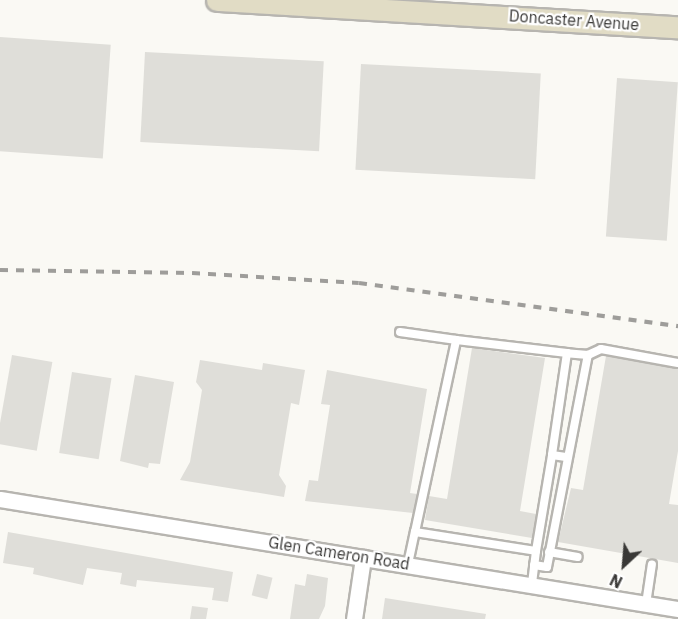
<!DOCTYPE html>
<style>
body{margin:0}
#map{position:relative;width:678px;height:619px;overflow:hidden;background:#faf9f4;font-family:"IBM Plex Sans",sans-serif}
div>[style]{position:absolute}
.building>*{inset:0;background:#dfded9;transform-origin:0 0}
.roads{filter:drop-shadow(2px 0 #b7b5b0) drop-shadow(-2px 0 #b7b5b0) drop-shadow(0 2px #b7b5b0) drop-shadow(0 -2px #b7b5b0)}
.lane>*{height:8px;margin:-4px;padding:0 4px;transform-origin:4px;border-radius:4px;background:#fff}
.street>*{height:15px;margin:-7.5px;padding:0 7.5px;transform-origin:7.5px;border-radius:7.5px;background:#fff}
.secondary>*{height:21px;margin:-10.5px;padding:0 10.5px;transform-origin:10.5px;border-radius:10.5px;background:#e1dcc5}
.rail>*{height:4px;margin-top:-2px;transform-origin:0;background:repeating-linear-gradient(90deg,#9e9d9a 0 8px,transparent 0 16px)}
span{translate:-50% -50%;white-space:nowrap;text-align:center;line-height:1.15;-webkit-text-stroke:4.5px #fff;paint-order:stroke}
.street-label{font-size:16px;color:#393836}
.north{position:absolute;left:594px;top:535px;width:60px;height:60px;-webkit-text-stroke:4px #fff;paint-order:stroke;rotate:206deg;font-size:16px;font-weight:700;line-height:24px;text-align:center;color:#393836}
.north::after{content:'';display:block;margin:auto;width:21px;height:27px;background:#393836;clip-path:polygon(50% 0,100% 100%,50% 72%,0 100%)}
</style>
<div id="map">
<div class="building">
<i style="left:0;top:37px;width:111px;height:114px;rotate:4deg"></i>
<i style="left:145px;top:52px;width:179px;height:90px;rotate:3deg"></i>
<i style="left:361px;top:64px;width:180px;height:106px;rotate:3deg"></i>
<i style="left:617px;top:78px;width:61px;height:159px;rotate:4deg"></i>
<i style="clip-path:polygon(472px 348px,545px 358px,520px 511px,536px 514px,532px 538px,425px 520px,429px 496px,447px 499px)"></i>
<i style="left:12px;top:355px;width:41px;height:90px;rotate:10deg"></i>
<i style="clip-path:polygon(606px 356px,678px 369px,678px 451px,669px 504px,678px 505px,678px 563px,558px 542px,571px 488px,583px 490px)"></i>
<i style="clip-path:polygon(200px 360px,262px 370px,263px 363px,305px 370px,299px 405px,291px 403px,279px 475px,286px 486px,284px 497px,180px 480px,190px 462px,202px 390px,196px 382px)"></i>
<i style="clip-path:polygon(327px 370px,427px 389px,410px 493px,417px 494px,413px 513px,305px 501px,309px 480px,318px 481px,330px 405px,321px 404px)"></i>
<i style="left:72px;top:372px;width:40px;height:82px;rotate:9deg"></i>
<i style="clip-path:polygon(135px 375px,174px 382px,160px 464px,149px 463px,148px 468px,120px 461px)"></i>
<i style="clip-path:polygon(8px 532px,233px 572px,228px 602px,212px 600px,214px 588px,137px 580px,136px 587px,120px 584px,122px 573px,87px 568px,83px 585px,33px 574px,34px 568px,3px 563px)"></i>
<i style="left:257px;top:574px;width:16px;height:22px;rotate:14deg"></i>
<i style="clip-path:polygon(307px 574px,328px 578px,325px 606px,319px 619px,290px 619px,295px 584px,305px 586px)"></i>
<i style="clip-path:polygon(385px 598px,486px 614px,485px 619px,382px 619px)"></i>
<i style="clip-path:polygon(192px 606px,208px 608px,206px 619px,190px 619px)"></i>
</div>
<div class="roads">
<div class="lane">
<i style="left:400px;top:332px;width:57px;rotate:8.1deg"></i>
<i style="left:588px;top:355px;width:14px;rotate:-25deg"></i>
<i style="left:601px;top:349px;width:78px;rotate:10.3deg"></i>
<i style="left:415px;top:532px;width:196px;rotate:-77.9deg"></i>
<i style="left:456px;top:340px;width:112px;rotate:6.7deg"></i>
<i style="left:536px;top:551px;width:97px;rotate:-80.5deg"></i>
<i style="left:549px;top:552px;width:29px;rotate:10deg"></i>
<i style="left:408px;top:564px;width:33px;rotate:-78deg"></i>
<i style="left:415px;top:532px;width:122px;rotate:8.9deg"></i>
<i style="left:536px;top:551px;width:34px;rotate:97deg"></i>
<i style="left:534px;top:565px;width:13px;rotate:9deg"></i>
<i style="left:547px;top:567px;width:216px;rotate:-79.1deg"></i>
<i style="left:588px;top:355px;width:21px;rotate:-175deg"></i>
<i style="left:567px;top:353px;width:103px;rotate:98.4deg"></i>
<i style="left:552px;top:455px;width:14px;rotate:8deg"></i>
<i style="left:646px;top:604px;width:40px;rotate:-81.5deg"></i>
</div>
<div class="street">
<i style="left:0;top:499px;width:687px;rotate:9.22deg"></i>
<i style="left:354px;top:619px;width:62px;rotate:-81.6deg"></i>
</div>
<div class="secondary">
<i style="left:217px;top:0;width:462px;rotate:3.4deg"></i>
</div>
</div>
<div class="rail">
<i style="left:0;top:270px;width:192px;rotate:0.9deg"></i>
<i style="left:192px;top:273px;width:167px;rotate:3.4deg"></i>
<i style="left:359px;top:283px;width:322px;rotate:7.7deg"></i>
</div>
<div class="street-label">
<span style="left:574px;top:20px;rotate:4deg">Doncaster Avenue</span>
<span style="left:339px;top:553px;rotate:9deg">Glen Cameron Road</span>
</div>
<div class="north">N</div>
</div>
